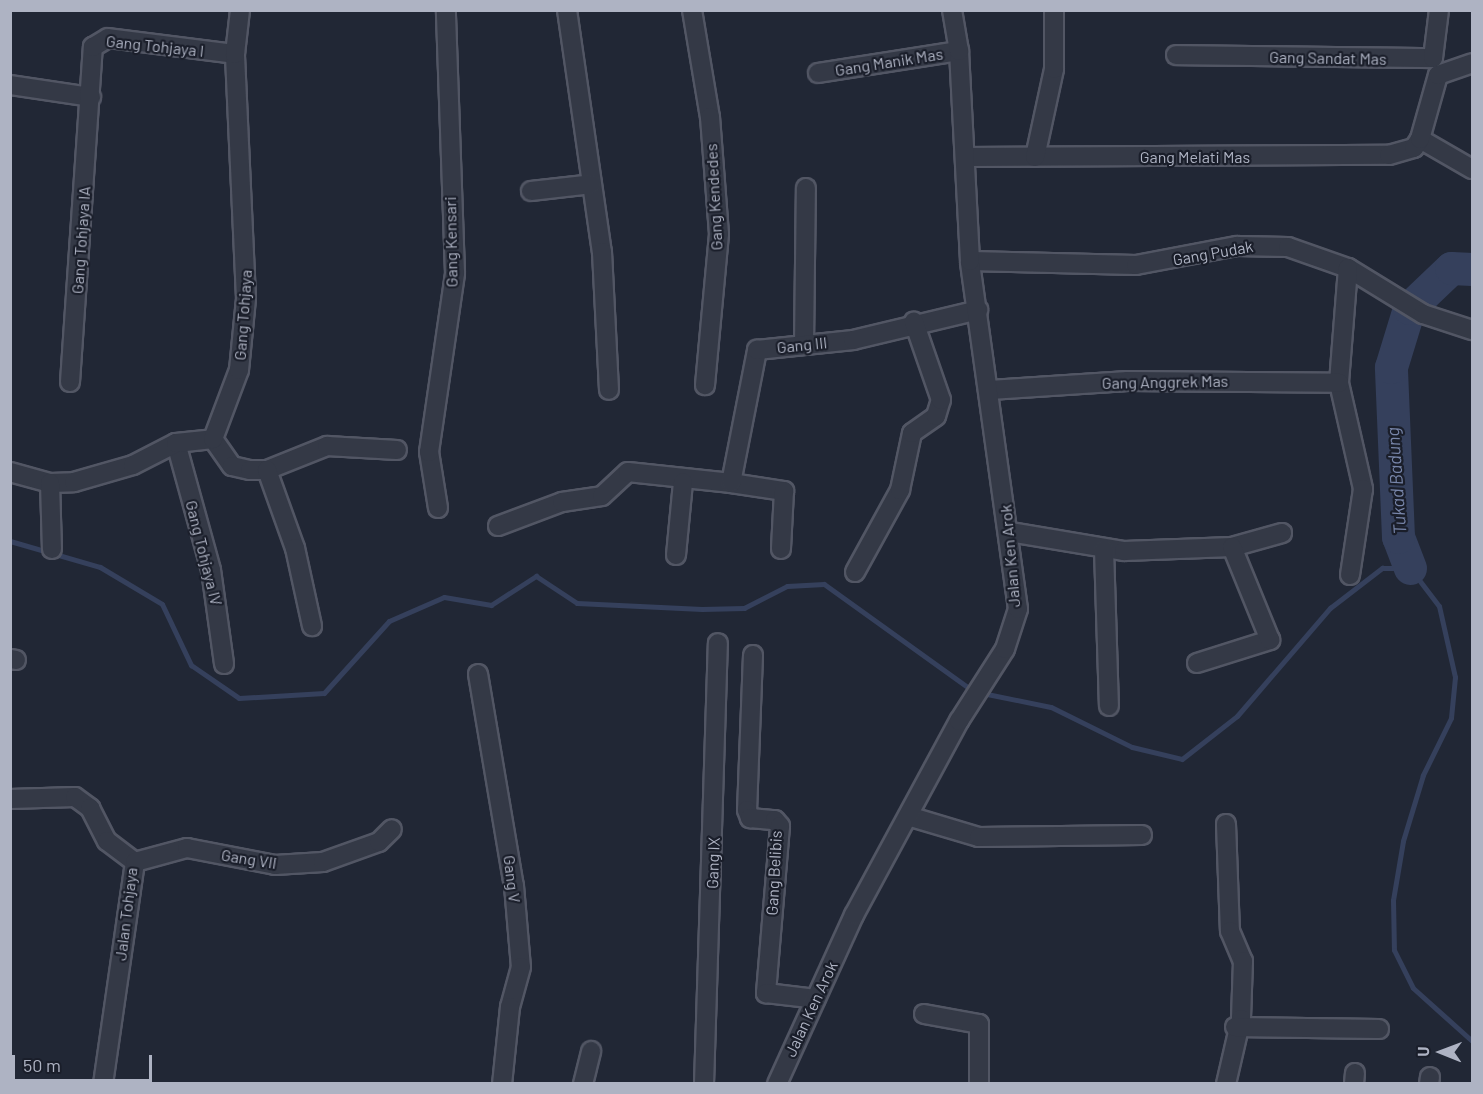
<!DOCTYPE html>
<style>
body{margin:0}
#map{position:relative;width:1483px;height:1094px;overflow:hidden;background:#212735;font-family:Barlow,sans-serif}
div>[style]{position:absolute}
.stream>*{height:5px;margin:-2.5px;padding:0 2.5px;transform-origin:2.5px;border-radius:2.5px;background:#35405c}
.river>*{height:33px;margin:-16.5px;padding:0 16.5px;transform-origin:16.5px;border-radius:16.5px;background:#35405c}
.roads{filter:drop-shadow(2px 0 #525664) drop-shadow(-2px 0 #525664) drop-shadow(0 2px #525664) drop-shadow(0 -2px #525664)}
.minor>*{height:18px;margin:-9px;padding:0 9px;transform-origin:9px;border-radius:9px;background:#343946}
span{translate:-50% -50%;white-space:nowrap;text-align:center;line-height:1.15;-webkit-text-stroke:4.5px #1a1e2a;paint-order:stroke}
.street-label{font-size:16px;color:#aeb3c3}
.water-label{font-size:18px;color:#7886aa;font-style:italic}
.frame{position:absolute;inset:0;border:12px solid #aeb3c3;pointer-events:none}
.north{position:absolute;left:1411px;top:1022px;width:60px;height:60px;-webkit-text-stroke:4px #1a1e2a;paint-order:stroke;rotate:271deg;font-size:16px;font-weight:700;line-height:24px;text-align:center;color:#aeb3c3}
.north::after{content:'';display:block;margin:auto;width:21px;height:27px;background:#aeb3c3;clip-path:polygon(50% 0,100% 100%,50% 72%,0 100%)}
.scale{position:absolute;left:12px;top:1055px;width:140px;height:27px;box-sizing:border-box;border:3px solid #aeb3c3;border-top:0;padding-left:8px;font-size:18px;line-height:21px;white-space:nowrap;color:#aeb3c3;-webkit-text-stroke:4px #1a1e2a;paint-order:stroke}
</style>
<div id="map">
<div class="stream">
<i style="left:10px;top:541px;width:94px;rotate:16.1deg"></i>
<i style="left:100px;top:567px;width:72px;rotate:30.8deg"></i>
<i style="left:162px;top:604px;width:68px;rotate:64.6deg"></i>
<i style="left:191px;top:665px;width:58px;rotate:34.5deg"></i>
<i style="left:239px;top:698px;width:85px;rotate:-3.4deg"></i>
<i style="left:324px;top:693px;width:97px;rotate:-47.9deg"></i>
<i style="left:389px;top:621px;width:60px;rotate:-23.6deg"></i>
<i style="left:444px;top:597px;width:48px;rotate:9.7deg"></i>
<i style="left:491px;top:605px;width:54px;rotate:-32.8deg"></i>
<i style="left:536px;top:576px;width:49px;rotate:33.4deg"></i>
<i style="left:577px;top:603px;width:125px;rotate:2.7deg"></i>
<i style="left:702px;top:609px;width:42px;rotate:-1.4deg"></i>
<i style="left:744px;top:608px;width:48px;rotate:-27.1deg"></i>
<i style="left:787px;top:586px;width:37px;rotate:-3deg"></i>
<i style="left:824px;top:584px;width:183px;rotate:35.7deg"></i>
<i style="left:982px;top:693px;width:70px;rotate:11.5deg"></i>
<i style="left:1051px;top:707px;width:90px;rotate:26.3deg"></i>
<i style="left:1132px;top:747px;width:51px;rotate:13.5deg"></i>
<i style="left:1182px;top:759px;width:70px;rotate:-38deg"></i>
<i style="left:1237px;top:716px;width:143px;rotate:-49.3deg"></i>
<i style="left:1330px;top:608px;width:66px;rotate:-37.6deg"></i>
<i style="left:1382px;top:568px;width:28px"></i>
<i style="left:1410px;top:568px;width:48px;rotate:52.7deg"></i>
<i style="left:1439px;top:606px;width:73px;rotate:77.3deg"></i>
<i style="left:1455px;top:677px;width:41px;rotate:95.6deg"></i>
<i style="left:1451px;top:718px;width:64px;rotate:116.2deg"></i>
<i style="left:1423px;top:775px;width:69px;rotate:106.9deg"></i>
<i style="left:1403px;top:841px;width:60px;rotate:99.6deg"></i>
<i style="left:1393px;top:900px;width:50px;rotate:88.9deg"></i>
<i style="left:1394px;top:950px;width:42px;rotate:63.4deg"></i>
<i style="left:1413px;top:988px;width:79px;rotate:41.9deg"></i>
</div>
<div class="river">
<i style="left:1410px;top:568px;width:33px;rotate:-111deg"></i>
<i style="left:1398px;top:537px;width:170px;rotate:-92.4deg"></i>
<i style="left:1391px;top:367px;width:62px;rotate:-73deg"></i>
<i style="left:1409px;top:308px;width:58px;rotate:-43.6deg"></i>
<i style="left:1451px;top:268px;width:21px;rotate:3deg"></i>
</div>
<div class="roads">
<div class="minor">
<i style="left:567px;top:10px;width:245px;rotate:81.8deg"></i>
<i style="left:602px;top:252px;width:138px;rotate:87.1deg"></i>
<i style="left:692px;top:10px;width:109px;rotate:80.5deg"></i>
<i style="left:710px;top:117px;width:117px;rotate:85.6deg"></i>
<i style="left:719px;top:234px;width:152px;rotate:95.3deg"></i>
<i style="left:1176px;top:55px;width:257px;rotate:0.7deg"></i>
<i style="left:1433px;top:58px;width:48px;rotate:-82.9deg"></i>
<i style="left:818px;top:73px;width:143px;rotate:-8.9deg"></i>
<i style="left:10px;top:85px;width:82px;rotate:8.4deg"></i>
<i style="left:1420px;top:139px;width:60px;rotate:30deg"></i>
<i style="left:965px;top:157px;width:424px;rotate:-0.3deg"></i>
<i style="left:1389px;top:155px;width:26px;rotate:-16deg"></i>
<i style="left:1414px;top:148px;width:11px;rotate:-56deg"></i>
<i style="left:1420px;top:139px;width:66px;rotate:-74.3deg"></i>
<i style="left:1438px;top:75px;width:36px;rotate:-19deg"></i>
<i style="left:1035px;top:157px;width:90px;rotate:-77.8deg"></i>
<i style="left:1054px;top:69px;width:59px;rotate:-90deg"></i>
<i style="left:531px;top:191px;width:61px;rotate:-6.5deg"></i>
<i style="left:970px;top:261px;width:166px;rotate:1.4deg"></i>
<i style="left:1136px;top:265px;width:103px;rotate:-10.7deg"></i>
<i style="left:1237px;top:246px;width:51px;rotate:1.1deg"></i>
<i style="left:1288px;top:247px;width:64px;rotate:19.3deg"></i>
<i style="left:1348px;top:268px;width:88px;rotate:31.5deg"></i>
<i style="left:1423px;top:314px;width:52px;rotate:18.1deg"></i>
<i style="left:1348px;top:268px;width:115px;rotate:94.5deg"></i>
<i style="left:1339px;top:383px;width:109px;rotate:77.2deg"></i>
<i style="left:1363px;top:489px;width:87px;rotate:98.6deg"></i>
<i style="left:804px;top:344px;width:156px;rotate:-89.3deg"></i>
<i style="left:70px;top:382px;width:336px;rotate:-86.1deg"></i>
<i style="left:93px;top:47px;width:17px;rotate:-31deg"></i>
<i style="left:108px;top:38px;width:128px;rotate:7.2deg"></i>
<i style="left:990px;top:390px;width:138px;rotate:-3.7deg"></i>
<i style="left:1128px;top:381px;width:211px;rotate:0.5deg"></i>
<i style="left:213px;top:439px;width:33px;rotate:55deg"></i>
<i style="left:232px;top:466px;width:18px;rotate:13deg"></i>
<i style="left:250px;top:470px;width:17px"></i>
<i style="left:267px;top:470px;width:65px;rotate:-21.8deg"></i>
<i style="left:327px;top:446px;width:70px;rotate:3.3deg"></i>
<i style="left:176px;top:443px;width:132px;rotate:74.6deg"></i>
<i style="left:211px;top:570px;width:95px;rotate:82.1deg"></i>
<i style="left:267px;top:470px;width:83px;rotate:70.3deg"></i>
<i style="left:295px;top:548px;width:80px;rotate:77.7deg"></i>
<i style="left:10px;top:472px;width:41px;rotate:15.4deg"></i>
<i style="left:50px;top:483px;width:24px;rotate:-2deg"></i>
<i style="left:74px;top:482px;width:61px;rotate:-16.1deg"></i>
<i style="left:133px;top:465px;width:48px;rotate:-27.1deg"></i>
<i style="left:176px;top:443px;width:37px;rotate:-6deg"></i>
<i style="left:213px;top:439px;width:74px;rotate:-69.4deg"></i>
<i style="left:239px;top:370px;width:72px;rotate:-84.4deg"></i>
<i style="left:246px;top:298px;width:244px;rotate:-92.6deg"></i>
<i style="left:235px;top:54px;width:44px;rotate:-83.5deg"></i>
<i style="left:50px;top:483px;width:66px;rotate:88.3deg"></i>
<i style="left:731px;top:483px;width:54px;rotate:8.6deg"></i>
<i style="left:784px;top:491px;width:58px;rotate:93deg"></i>
<i style="left:438px;top:508px;width:57px;rotate:-99.1deg"></i>
<i style="left:429px;top:452px;width:181px;rotate:-81.7deg"></i>
<i style="left:455px;top:273px;width:263px;rotate:-92deg"></i>
<i style="left:498px;top:526px;width:68px;rotate:-20.6deg"></i>
<i style="left:562px;top:502px;width:40px;rotate:-8.5deg"></i>
<i style="left:602px;top:496px;width:35px;rotate:-43deg"></i>
<i style="left:628px;top:472px;width:104px;rotate:6.1deg"></i>
<i style="left:731px;top:483px;width:136px;rotate:-78.9deg"></i>
<i style="left:757px;top:350px;width:97px;rotate:-5.9deg"></i>
<i style="left:853px;top:340px;width:129px;rotate:-13.5deg"></i>
<i style="left:1010px;top:532px;width:116px;rotate:9.5deg"></i>
<i style="left:1124px;top:551px;width:108px;rotate:-2.1deg"></i>
<i style="left:1232px;top:547px;width:52px;rotate:-15.6deg"></i>
<i style="left:1104px;top:549px;width:157px;rotate:88.2deg"></i>
<i style="left:676px;top:555px;width:73px;rotate:-84.5deg"></i>
<i style="left:855px;top:572px;width:94px;rotate:-61.2deg"></i>
<i style="left:900px;top:490px;width:58px;rotate:-78.1deg"></i>
<i style="left:912px;top:433px;width:29px;rotate:-35deg"></i>
<i style="left:936px;top:416px;width:17px;rotate:-73deg"></i>
<i style="left:941px;top:400px;width:83px;rotate:-109.1deg"></i>
<i style="left:753px;top:655px;width:155px;rotate:92.2deg"></i>
<i style="left:747px;top:810px;width:9px;rotate:69deg"></i>
<i style="left:750px;top:818px;width:25px;rotate:5deg"></i>
<i style="left:775px;top:820px;width:8px;rotate:50deg"></i>
<i style="left:780px;top:826px;width:168px;rotate:94.8deg"></i>
<i style="left:766px;top:993px;width:50px;rotate:6.8deg"></i>
<i style="left:10px;top:659px;width:6px;rotate:9deg"></i>
<i style="left:1197px;top:663px;width:77px;rotate:-17.5deg"></i>
<i style="left:1270px;top:640px;width:100px;rotate:-112.2deg"></i>
<i style="left:478px;top:674px;width:215px;rotate:80.4deg"></i>
<i style="left:514px;top:886px;width:81px;rotate:85.1deg"></i>
<i style="left:521px;top:967px;width:41px;rotate:105.4deg"></i>
<i style="left:510px;top:1007px;width:77px;rotate:95.9deg"></i>
<i style="left:10px;top:799px;width:65px;rotate:-1.8deg"></i>
<i style="left:75px;top:797px;width:19px;rotate:36deg"></i>
<i style="left:90px;top:808px;width:37px;rotate:63deg"></i>
<i style="left:107px;top:841px;width:35px;rotate:37deg"></i>
<i style="left:135px;top:862px;width:224px;rotate:98.2deg"></i>
<i style="left:908px;top:816px;width:74px;rotate:16.5deg"></i>
<i style="left:979px;top:837px;width:163px;rotate:-0.7deg"></i>
<i style="left:1226px;top:824px;width:107px;rotate:87.9deg"></i>
<i style="left:1230px;top:931px;width:33px;rotate:67deg"></i>
<i style="left:1243px;top:961px;width:58px;rotate:92deg"></i>
<i style="left:1241px;top:1019px;width:67px;rotate:103deg"></i>
<i style="left:135px;top:862px;width:54px;rotate:-15.1deg"></i>
<i style="left:187px;top:848px;width:90px;rotate:10.9deg"></i>
<i style="left:275px;top:865px;width:48px;rotate:-3.6deg"></i>
<i style="left:323px;top:862px;width:59px;rotate:-19.7deg"></i>
<i style="left:379px;top:842px;width:18px;rotate:-45deg"></i>
<i style="left:924px;top:1014px;width:56px;rotate:10.3deg"></i>
<i style="left:979px;top:1024px;width:60px;rotate:90deg"></i>
<i style="left:1235px;top:1027px;width:144px;rotate:0.8deg"></i>
<i style="left:583px;top:1084px;width:34px;rotate:-76deg"></i>
<i style="left:704px;top:1084px;width:441px;rotate:-88.2deg"></i>
<i style="left:777px;top:1084px;width:186px;rotate:-65.5deg"></i>
<i style="left:854px;top:915px;width:221px;rotate:-61.6deg"></i>
<i style="left:959px;top:721px;width:85px;rotate:-57.4deg"></i>
<i style="left:1005px;top:649px;width:42px;rotate:-72deg"></i>
<i style="left:1018px;top:609px;width:351px;rotate:-97.9deg"></i>
<i style="left:970px;top:261px;width:210px;rotate:-93deg"></i>
<i style="left:959px;top:51px;width:42px;rotate:-99.7deg"></i>
<i style="left:1354px;top:1084px;width:11px;rotate:-85deg"></i>
<i style="left:1429px;top:1084px;width:7px;rotate:-82deg"></i>
</div>
</div>
<div class="street-label">
<span style="left:155px;top:46px;rotate:6deg">Gang Tohjaya I</span>
<span style="left:1328px;top:58px;rotate:1deg">Gang Sandat Mas</span>
<span style="left:889px;top:62px;rotate:-9deg">Gang Manik Mas</span>
<span style="left:1195px;top:157px">Gang Melati Mas</span>
<span style="left:714px;top:197px;rotate:-93deg">Gang Kendedes</span>
<span style="left:81px;top:240px;rotate:-86deg">Gang Tohjaya IA</span>
<span style="left:451px;top:242px;rotate:-91deg">Gang Kensari</span>
<span style="left:1213px;top:253px;rotate:-10deg">Gang Pudak</span>
<span style="left:243px;top:315px;rotate:-86deg">Gang Tohjaya</span>
<span style="left:802px;top:345px;rotate:-6deg">Gang III</span>
<span style="left:1165px;top:382px;rotate:-1deg">Gang Anggrek Mas</span>
<span style="left:204px;top:553px;rotate:76deg">Gang Tohjaya IV</span>
<span style="left:1010px;top:556px;rotate:-95deg">Jalan Ken Arok</span>
<span style="left:249px;top:859px;rotate:9deg">Gang VII</span>
<span style="left:713px;top:863px;rotate:-88deg">Gang IX</span>
<span style="left:774px;top:873px;rotate:-87deg">Gang Belibis</span>
<span style="left:512px;top:879px;rotate:83deg">Gang V</span>
<span style="left:126px;top:914px;rotate:-83deg">Jalan Tohjaya</span>
<span style="left:811px;top:1009px;rotate:-65deg">Jalan Ken Arok</span>
</div>
<div class="water-label">
<span style="left:1396px;top:481px;rotate:-94deg">Tukad Badung</span>
</div>
<div class="frame"></div>
<div class="north">U</div>
<div class="scale">50 m</div>
</div>
